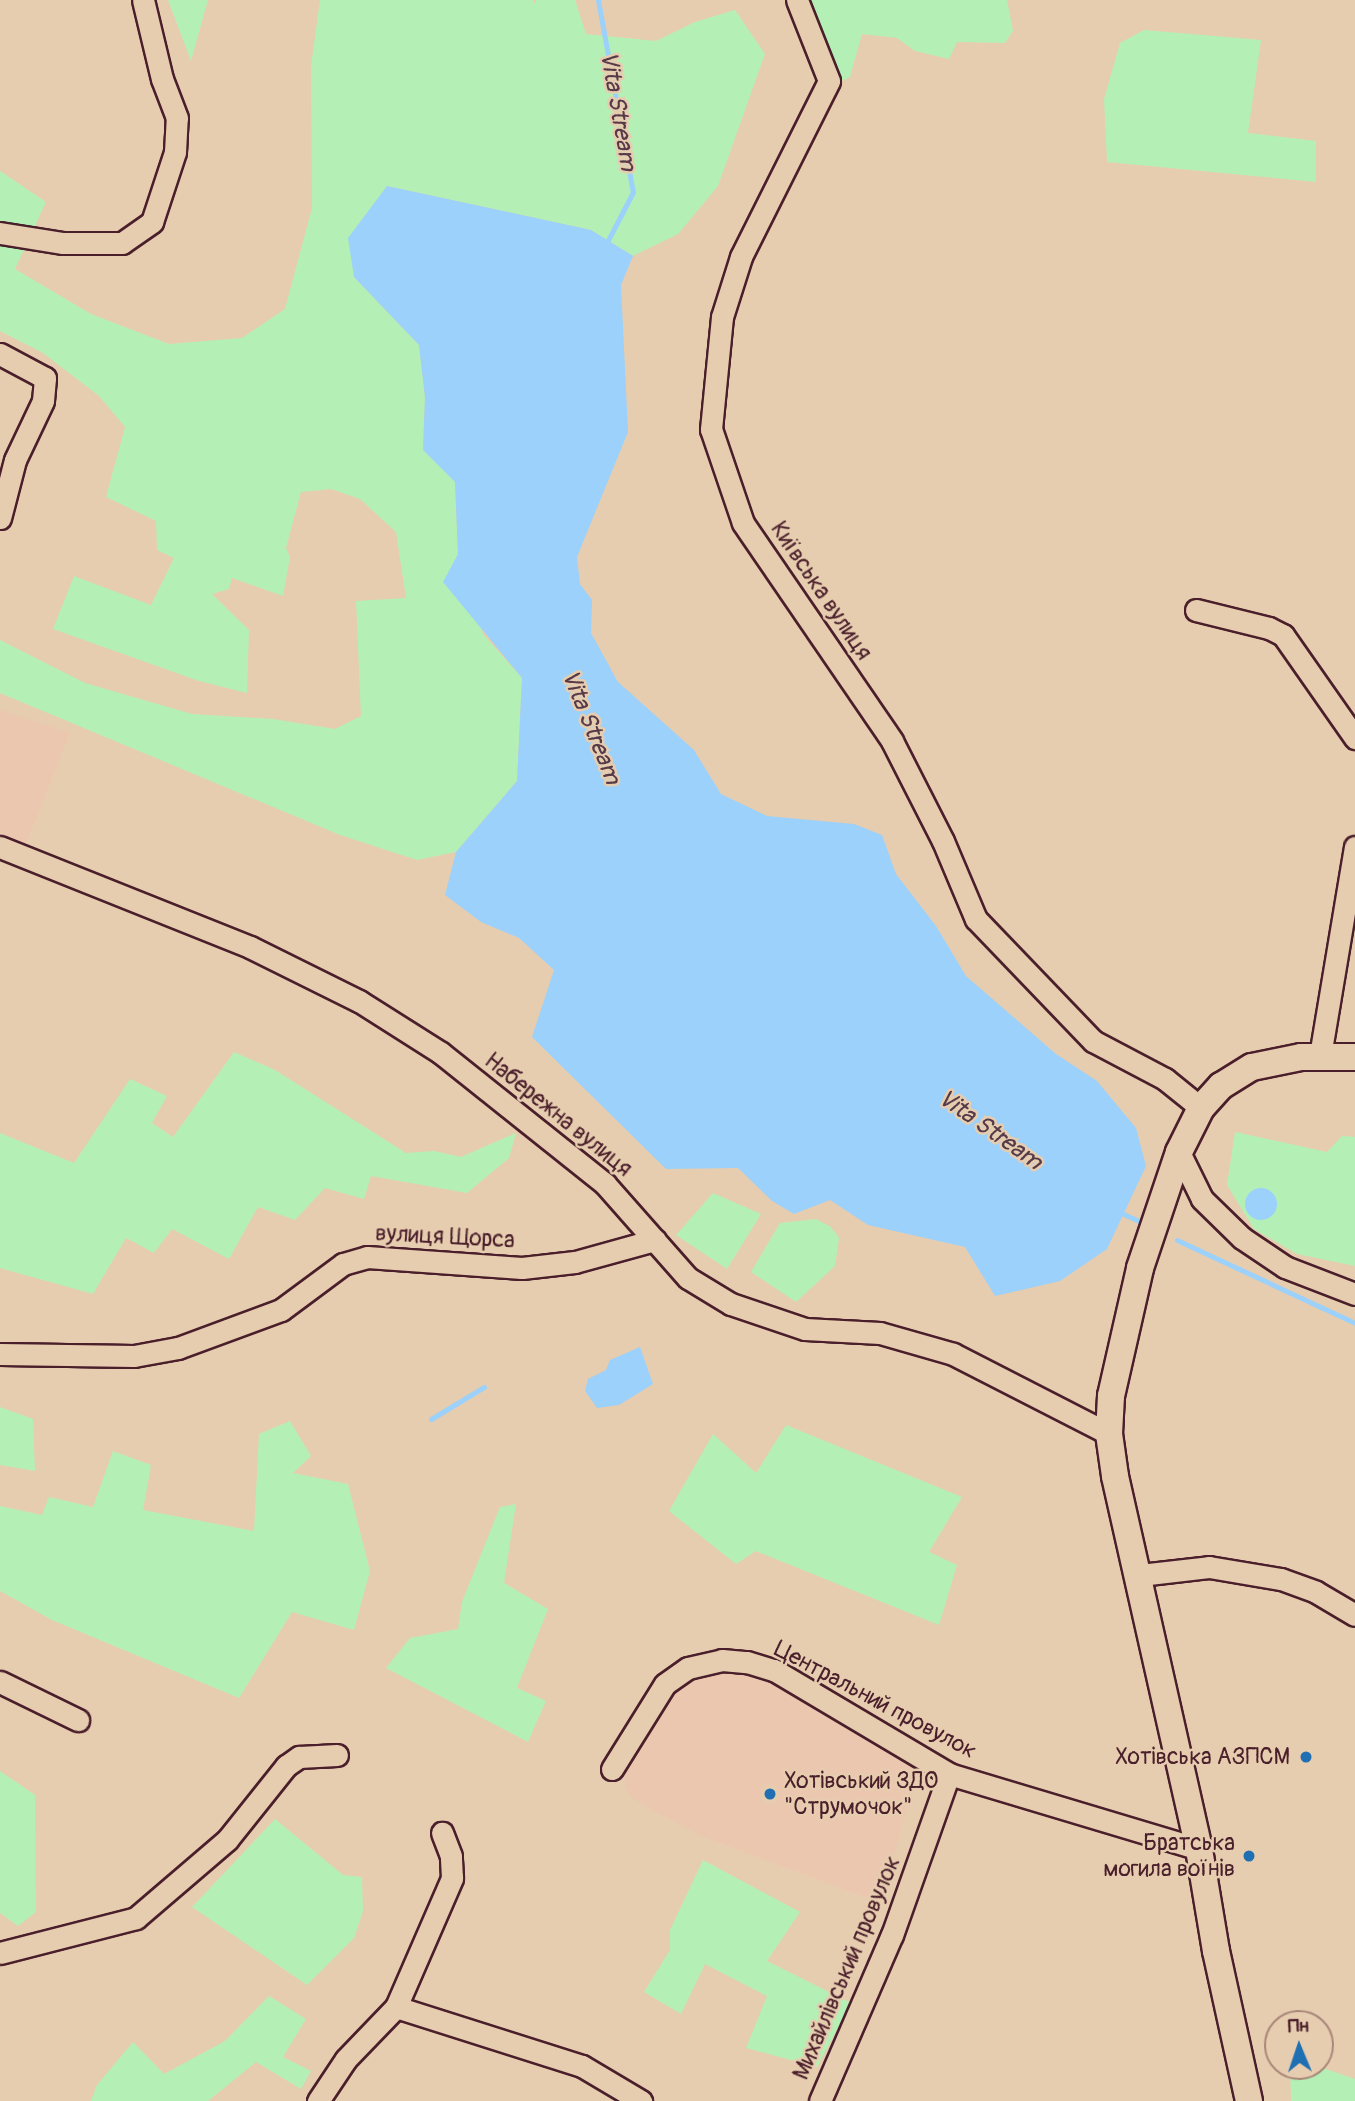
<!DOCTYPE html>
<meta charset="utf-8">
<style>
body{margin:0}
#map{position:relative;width:1355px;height:2101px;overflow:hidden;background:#e7cdaf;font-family:Pangolin,sans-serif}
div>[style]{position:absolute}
.built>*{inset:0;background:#ebc7b0}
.green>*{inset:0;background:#b4f0b5}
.water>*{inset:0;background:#9bd1fa}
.round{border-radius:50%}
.stream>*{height:5px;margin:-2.5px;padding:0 2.5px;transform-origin:2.5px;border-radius:2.5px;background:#9bd1fa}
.roads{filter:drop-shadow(2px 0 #4a1f2b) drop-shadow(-2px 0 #4a1f2b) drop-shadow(0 2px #4a1f2b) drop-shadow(0 -2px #4a1f2b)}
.minor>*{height:21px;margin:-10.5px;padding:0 10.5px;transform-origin:10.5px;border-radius:10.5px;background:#e7cdaf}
.tertiary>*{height:26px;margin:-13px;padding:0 13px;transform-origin:13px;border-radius:13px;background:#e7cdaf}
.dots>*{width:19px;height:19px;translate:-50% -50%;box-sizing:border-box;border:4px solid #e7cdaf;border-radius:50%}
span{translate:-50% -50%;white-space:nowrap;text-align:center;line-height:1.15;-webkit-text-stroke:5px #e7cdaf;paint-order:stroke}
.street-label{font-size:23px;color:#4a1f2b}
.poi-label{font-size:23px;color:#4a1f2b}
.right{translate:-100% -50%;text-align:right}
.left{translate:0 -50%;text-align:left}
.water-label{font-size:24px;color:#563a4a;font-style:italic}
.north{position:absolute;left:1264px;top:2010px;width:70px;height:70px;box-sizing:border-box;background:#e7cdaf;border:2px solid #a8877a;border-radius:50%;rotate:358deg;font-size:19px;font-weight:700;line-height:28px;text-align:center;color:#4a1f2b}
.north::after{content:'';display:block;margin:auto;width:24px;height:32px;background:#1f6fb2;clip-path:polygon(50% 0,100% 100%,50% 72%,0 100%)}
</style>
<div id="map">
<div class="built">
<i style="clip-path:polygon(0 710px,70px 733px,25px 846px,0 839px)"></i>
<i style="clip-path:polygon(721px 1674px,766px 1676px,911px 1759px,915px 1776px,881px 1903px,699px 1835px,633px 1799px,626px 1788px,623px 1770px,662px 1700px,682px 1684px)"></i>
</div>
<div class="green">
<i style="clip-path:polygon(168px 0,208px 0,191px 61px)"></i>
<i style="clip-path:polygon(320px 0,533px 0,535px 4px,536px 0,575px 0,586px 34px,656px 41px,695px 22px,735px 10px,765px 54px,718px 186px,678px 234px,633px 256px,591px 230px,387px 186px,371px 208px,354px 277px,419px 345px,425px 397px,423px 450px,455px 481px,458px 554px,483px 634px,522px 678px,517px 781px,456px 852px,417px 860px,340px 835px,0 693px,0 640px,85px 683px,192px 714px,273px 719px,335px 729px,361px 716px,356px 601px,406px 598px,396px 532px,360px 499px,331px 489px,301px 492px,286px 548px,290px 557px,283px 596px,232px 578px,229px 589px,212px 594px,249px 630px,247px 693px,199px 681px,53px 629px,74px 576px,151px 605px,174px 558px,157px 550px,156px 521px,106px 497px,125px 427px,99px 396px,43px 353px,0 331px,0 171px,46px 202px,15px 269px,91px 314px,169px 344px,242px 338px,285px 309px,312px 208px,311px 66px)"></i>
<i style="clip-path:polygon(809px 0,1007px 0,1013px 31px,1005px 43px,957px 42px,949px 59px,915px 51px,897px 38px,862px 34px,850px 77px,842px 81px)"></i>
<i style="clip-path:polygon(1144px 30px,1261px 40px,1248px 133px,1316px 141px,1316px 182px,1107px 162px,1104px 99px,1120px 43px)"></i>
<i style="clip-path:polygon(234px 1052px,275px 1070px,406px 1153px,434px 1151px,461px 1157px,516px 1133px,509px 1158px,467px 1193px,371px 1176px,364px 1199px,325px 1188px,295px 1220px,258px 1207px,229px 1259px,172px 1229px,154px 1253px,126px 1238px,93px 1294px,0 1268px,0 1133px,74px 1163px,130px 1079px,167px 1096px,152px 1123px,173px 1137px)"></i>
<i style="clip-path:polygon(1235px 1132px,1327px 1152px,1342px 1136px,1355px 1137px,1355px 1266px,1297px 1254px,1254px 1229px,1227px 1185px)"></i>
<i style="clip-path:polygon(713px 1193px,761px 1214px,727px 1269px,676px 1235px)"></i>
<i style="clip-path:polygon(816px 1219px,831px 1227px,839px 1238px,835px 1266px,796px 1302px,751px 1272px,780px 1223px)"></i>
<i style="clip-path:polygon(0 1407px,33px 1419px,35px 1471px,0 1465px)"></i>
<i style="clip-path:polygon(290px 1421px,311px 1456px,293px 1473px,348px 1484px,370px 1571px,354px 1630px,292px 1612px,239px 1698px,52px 1620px,0 1591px,0 1506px,42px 1515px,49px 1497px,93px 1507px,113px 1451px,151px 1465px,143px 1510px,254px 1531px,259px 1434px)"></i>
<i style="clip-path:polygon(786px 1425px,962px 1497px,929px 1552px,957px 1565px,939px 1625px,756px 1551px,736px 1564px,669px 1511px,713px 1434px,756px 1473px)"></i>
<i style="clip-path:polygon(516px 1504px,504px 1583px,548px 1609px,517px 1688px,546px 1701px,528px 1742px,386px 1668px,410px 1638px,458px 1629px,462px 1602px,500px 1507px)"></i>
<i style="clip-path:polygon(0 1771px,35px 1795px,36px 1912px,18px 1926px,0 1913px)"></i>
<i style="clip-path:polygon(275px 1819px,343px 1875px,362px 1877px,363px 1911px,354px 1938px,307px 1985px,192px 1907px)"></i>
<i style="clip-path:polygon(703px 1860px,800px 1912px,767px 1961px,851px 2003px,817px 2067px,746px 2048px,767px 1996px,705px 1964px,681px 2014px,644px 1992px,670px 1950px,670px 1930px)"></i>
<i style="clip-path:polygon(269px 1996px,306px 2019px,283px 2057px,311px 2071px,301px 2089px,256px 2062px,208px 2101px,91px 2101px,97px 2085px,133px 2042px,164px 2074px,225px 2041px)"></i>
<i style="clip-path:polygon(1320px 2039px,1326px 2069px,1355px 2079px,1355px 2101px,1291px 2101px,1290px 2066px,1320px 2066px)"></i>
</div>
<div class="water">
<i style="clip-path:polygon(387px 186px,591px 230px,633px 256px,621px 285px,628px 432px,577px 557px,580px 584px,592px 600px,591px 633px,618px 682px,694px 750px,721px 794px,767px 816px,854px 824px,882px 835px,896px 874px,936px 926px,966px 976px,1056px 1054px,1097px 1081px,1136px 1128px,1146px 1166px,1107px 1249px,1060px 1281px,995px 1296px,965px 1247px,868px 1225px,830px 1200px,794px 1214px,772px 1201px,738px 1168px,666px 1169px,532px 1037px,554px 970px,519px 938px,481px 922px,445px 895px,456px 852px,517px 781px,522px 678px,443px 582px,458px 554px,455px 482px,423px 450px,425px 397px,419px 345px,354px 277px,348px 238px)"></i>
<i class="round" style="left:1245px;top:1188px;width:32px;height:32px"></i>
<i style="clip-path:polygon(640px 1347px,653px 1384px,619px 1405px,597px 1408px,585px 1391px,588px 1379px,606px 1370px,610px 1360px)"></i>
</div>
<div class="stream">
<i style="left:598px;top:0;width:195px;rotate:79.7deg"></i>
<i style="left:633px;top:192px;width:61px;rotate:117.4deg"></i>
<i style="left:1119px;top:1212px;width:22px;rotate:24deg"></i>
<i style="left:1177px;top:1240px;width:196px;rotate:25deg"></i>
<i style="left:431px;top:1419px;width:62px;rotate:-31.1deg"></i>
</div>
<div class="roads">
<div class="minor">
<i style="left:797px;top:0;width:87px;rotate:68.4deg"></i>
<i style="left:829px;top:81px;width:197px;rotate:116.6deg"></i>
<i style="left:741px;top:257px;width:63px;rotate:107.6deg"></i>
<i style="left:722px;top:317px;width:113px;rotate:95.6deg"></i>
<i style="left:711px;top:429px;width:99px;rotate:71.2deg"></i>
<i style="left:743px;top:523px;width:264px;rotate:55.6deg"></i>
<i style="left:892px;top:741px;width:112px;rotate:63deg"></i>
<i style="left:943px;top:841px;width:85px;rotate:67.1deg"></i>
<i style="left:976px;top:919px;width:169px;rotate:46.2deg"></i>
<i style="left:1093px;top:1041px;width:81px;rotate:27.8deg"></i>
<i style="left:1165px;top:1079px;width:46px;rotate:38.9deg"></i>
<i style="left:0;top:233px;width:64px;rotate:9deg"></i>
<i style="left:63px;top:243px;width:59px"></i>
<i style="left:122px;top:243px;width:37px;rotate:-35deg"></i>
<i style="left:152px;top:222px;width:74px;rotate:-71.8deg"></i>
<i style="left:175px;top:152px;width:34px;rotate:-87deg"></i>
<i style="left:177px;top:118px;width:42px;rotate:-111deg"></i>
<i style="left:162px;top:79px;width:81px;rotate:-103.5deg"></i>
<i style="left:0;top:354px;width:51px;rotate:28.1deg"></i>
<i style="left:45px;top:378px;width:23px;rotate:95deg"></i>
<i style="left:43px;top:401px;width:65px;rotate:115.4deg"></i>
<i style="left:15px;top:460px;width:60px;rotate:104.5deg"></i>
<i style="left:1196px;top:610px;width:75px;rotate:13.9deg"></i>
<i style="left:1269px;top:628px;width:16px;rotate:27deg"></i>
<i style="left:1283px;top:635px;width:126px;rotate:55deg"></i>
<i style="left:0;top:847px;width:269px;rotate:21.8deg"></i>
<i style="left:250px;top:947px;width:122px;rotate:26.4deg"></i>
<i style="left:359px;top:1001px;width:97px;rotate:32.4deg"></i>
<i style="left:441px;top:1053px;width:210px;rotate:38.6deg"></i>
<i style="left:605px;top:1184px;width:125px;rotate:48.6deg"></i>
<i style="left:688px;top:1278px;width:50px;rotate:31.2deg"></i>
<i style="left:731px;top:1304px;width:78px;rotate:18.7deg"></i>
<i style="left:805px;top:1329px;width:75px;rotate:3.1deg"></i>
<i style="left:880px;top:1333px;width:76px;rotate:16deg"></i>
<i style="left:953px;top:1354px;width:175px;rotate:27.1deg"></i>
<i style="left:1320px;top:1056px;width:212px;rotate:-80.5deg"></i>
<i style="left:1179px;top:1152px;width:52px;rotate:63.9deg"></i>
<i style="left:1202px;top:1199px;width:56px;rotate:44.3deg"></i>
<i style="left:1242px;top:1238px;width:52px;rotate:34deg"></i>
<i style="left:1285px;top:1267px;width:75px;rotate:21.1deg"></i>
<i style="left:0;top:1354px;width:134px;rotate:0.9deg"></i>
<i style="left:134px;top:1356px;width:45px;rotate:-10.3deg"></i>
<i style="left:178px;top:1348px;width:110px;rotate:-20.3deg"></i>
<i style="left:281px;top:1310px;width:77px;rotate:-36.6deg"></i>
<i style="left:343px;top:1264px;width:25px;rotate:-16deg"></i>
<i style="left:367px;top:1257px;width:155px;rotate:4.1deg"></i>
<i style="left:522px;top:1268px;width:53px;rotate:-6.5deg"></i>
<i style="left:575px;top:1262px;width:83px;rotate:-15.4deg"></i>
<i style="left:1140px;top:1575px;width:69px;rotate:-6.6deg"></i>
<i style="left:1209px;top:1567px;width:73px;rotate:9.5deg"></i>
<i style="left:1281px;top:1579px;width:37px;rotate:20deg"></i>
<i style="left:1316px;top:1592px;width:45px;rotate:30.5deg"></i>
<i style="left:0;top:1682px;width:87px;rotate:26deg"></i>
<i style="left:612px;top:1769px;width:100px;rotate:-58.1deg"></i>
<i style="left:665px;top:1684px;width:28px;rotate:-35deg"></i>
<i style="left:688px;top:1668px;width:35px;rotate:-13deg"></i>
<i style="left:722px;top:1660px;width:25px;rotate:5deg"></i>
<i style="left:747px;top:1662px;width:28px;rotate:17deg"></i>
<i style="left:774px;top:1670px;width:204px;rotate:30.7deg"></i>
<i style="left:949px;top:1774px;width:261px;rotate:16.7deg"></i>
<i style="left:0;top:1953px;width:140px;rotate:-14.4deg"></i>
<i style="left:136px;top:1918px;width:120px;rotate:-40.6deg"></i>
<i style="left:227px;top:1840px;width:95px;rotate:-51.4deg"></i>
<i style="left:286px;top:1766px;width:16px;rotate:-35deg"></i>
<i style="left:299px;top:1757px;width:38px;rotate:-3deg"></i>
<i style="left:396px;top:2007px;width:195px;rotate:17.6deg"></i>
<i style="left:582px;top:2066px;width:69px;rotate:30.7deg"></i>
<i style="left:318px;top:2101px;width:50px;rotate:-56.3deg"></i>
<i style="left:346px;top:2059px;width:72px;rotate:-46.1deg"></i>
<i style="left:396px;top:2007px;width:141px;rotate:-66.5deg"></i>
<i style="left:452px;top:1878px;width:22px;rotate:-93deg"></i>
<i style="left:451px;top:1856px;width:25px;rotate:-111deg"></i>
<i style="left:820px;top:2101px;width:181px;rotate:-66.6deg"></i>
<i style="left:892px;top:1935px;width:171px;rotate:-70.5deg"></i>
</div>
<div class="tertiary">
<i style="left:1249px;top:2101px;width:154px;rotate:-102.4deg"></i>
<i style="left:1216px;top:1951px;width:103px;rotate:-99.5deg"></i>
<i style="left:1199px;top:1849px;width:382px;rotate:-102.7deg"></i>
<i style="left:1115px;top:1476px;width:42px;rotate:-98.1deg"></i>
<i style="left:1109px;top:1434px;width:38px;rotate:-87deg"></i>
<i style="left:1111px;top:1396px;width:131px;rotate:-77.2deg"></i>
<i style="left:1140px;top:1268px;width:122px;rotate:-71.4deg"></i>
<i style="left:1179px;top:1152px;width:49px;rotate:-63.4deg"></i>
<i style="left:1201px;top:1108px;width:30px;rotate:-48deg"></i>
<i style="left:1221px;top:1086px;width:36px;rotate:-32deg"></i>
<i style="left:1252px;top:1067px;width:50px;rotate:-11.5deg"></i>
<i style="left:1301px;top:1057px;width:54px"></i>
</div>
</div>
<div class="dots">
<i style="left:1306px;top:1757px;background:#1f6fb2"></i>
<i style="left:770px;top:1794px;background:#1f6fb2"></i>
<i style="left:1249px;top:1856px;background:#1f6fb2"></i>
</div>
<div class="street-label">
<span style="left:821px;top:591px;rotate:56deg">Київська вулиця</span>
<span style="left:558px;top:1115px;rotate:39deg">Набережна вулиця</span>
<span style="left:445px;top:1237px;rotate:3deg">вулиця Щорса</span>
<span style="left:875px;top:1700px;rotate:28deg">Центральний провулок</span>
<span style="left:847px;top:1968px;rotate:-67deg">Михайлівський провулок</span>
</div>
<div class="poi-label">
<span class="right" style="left:1290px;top:1757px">Хотівська АЗПСМ</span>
<span class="left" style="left:784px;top:1794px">Хотівський ЗДО<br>"Струмочок"</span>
<span class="right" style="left:1235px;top:1856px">Братська<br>могила воїнів</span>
</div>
<div class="water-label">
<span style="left:618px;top:111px;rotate:80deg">Vita Stream</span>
<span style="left:591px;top:727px;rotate:68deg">Vita Stream</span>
<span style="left:990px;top:1130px;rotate:35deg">Vita Stream</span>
</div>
<div class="north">Пн</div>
</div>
